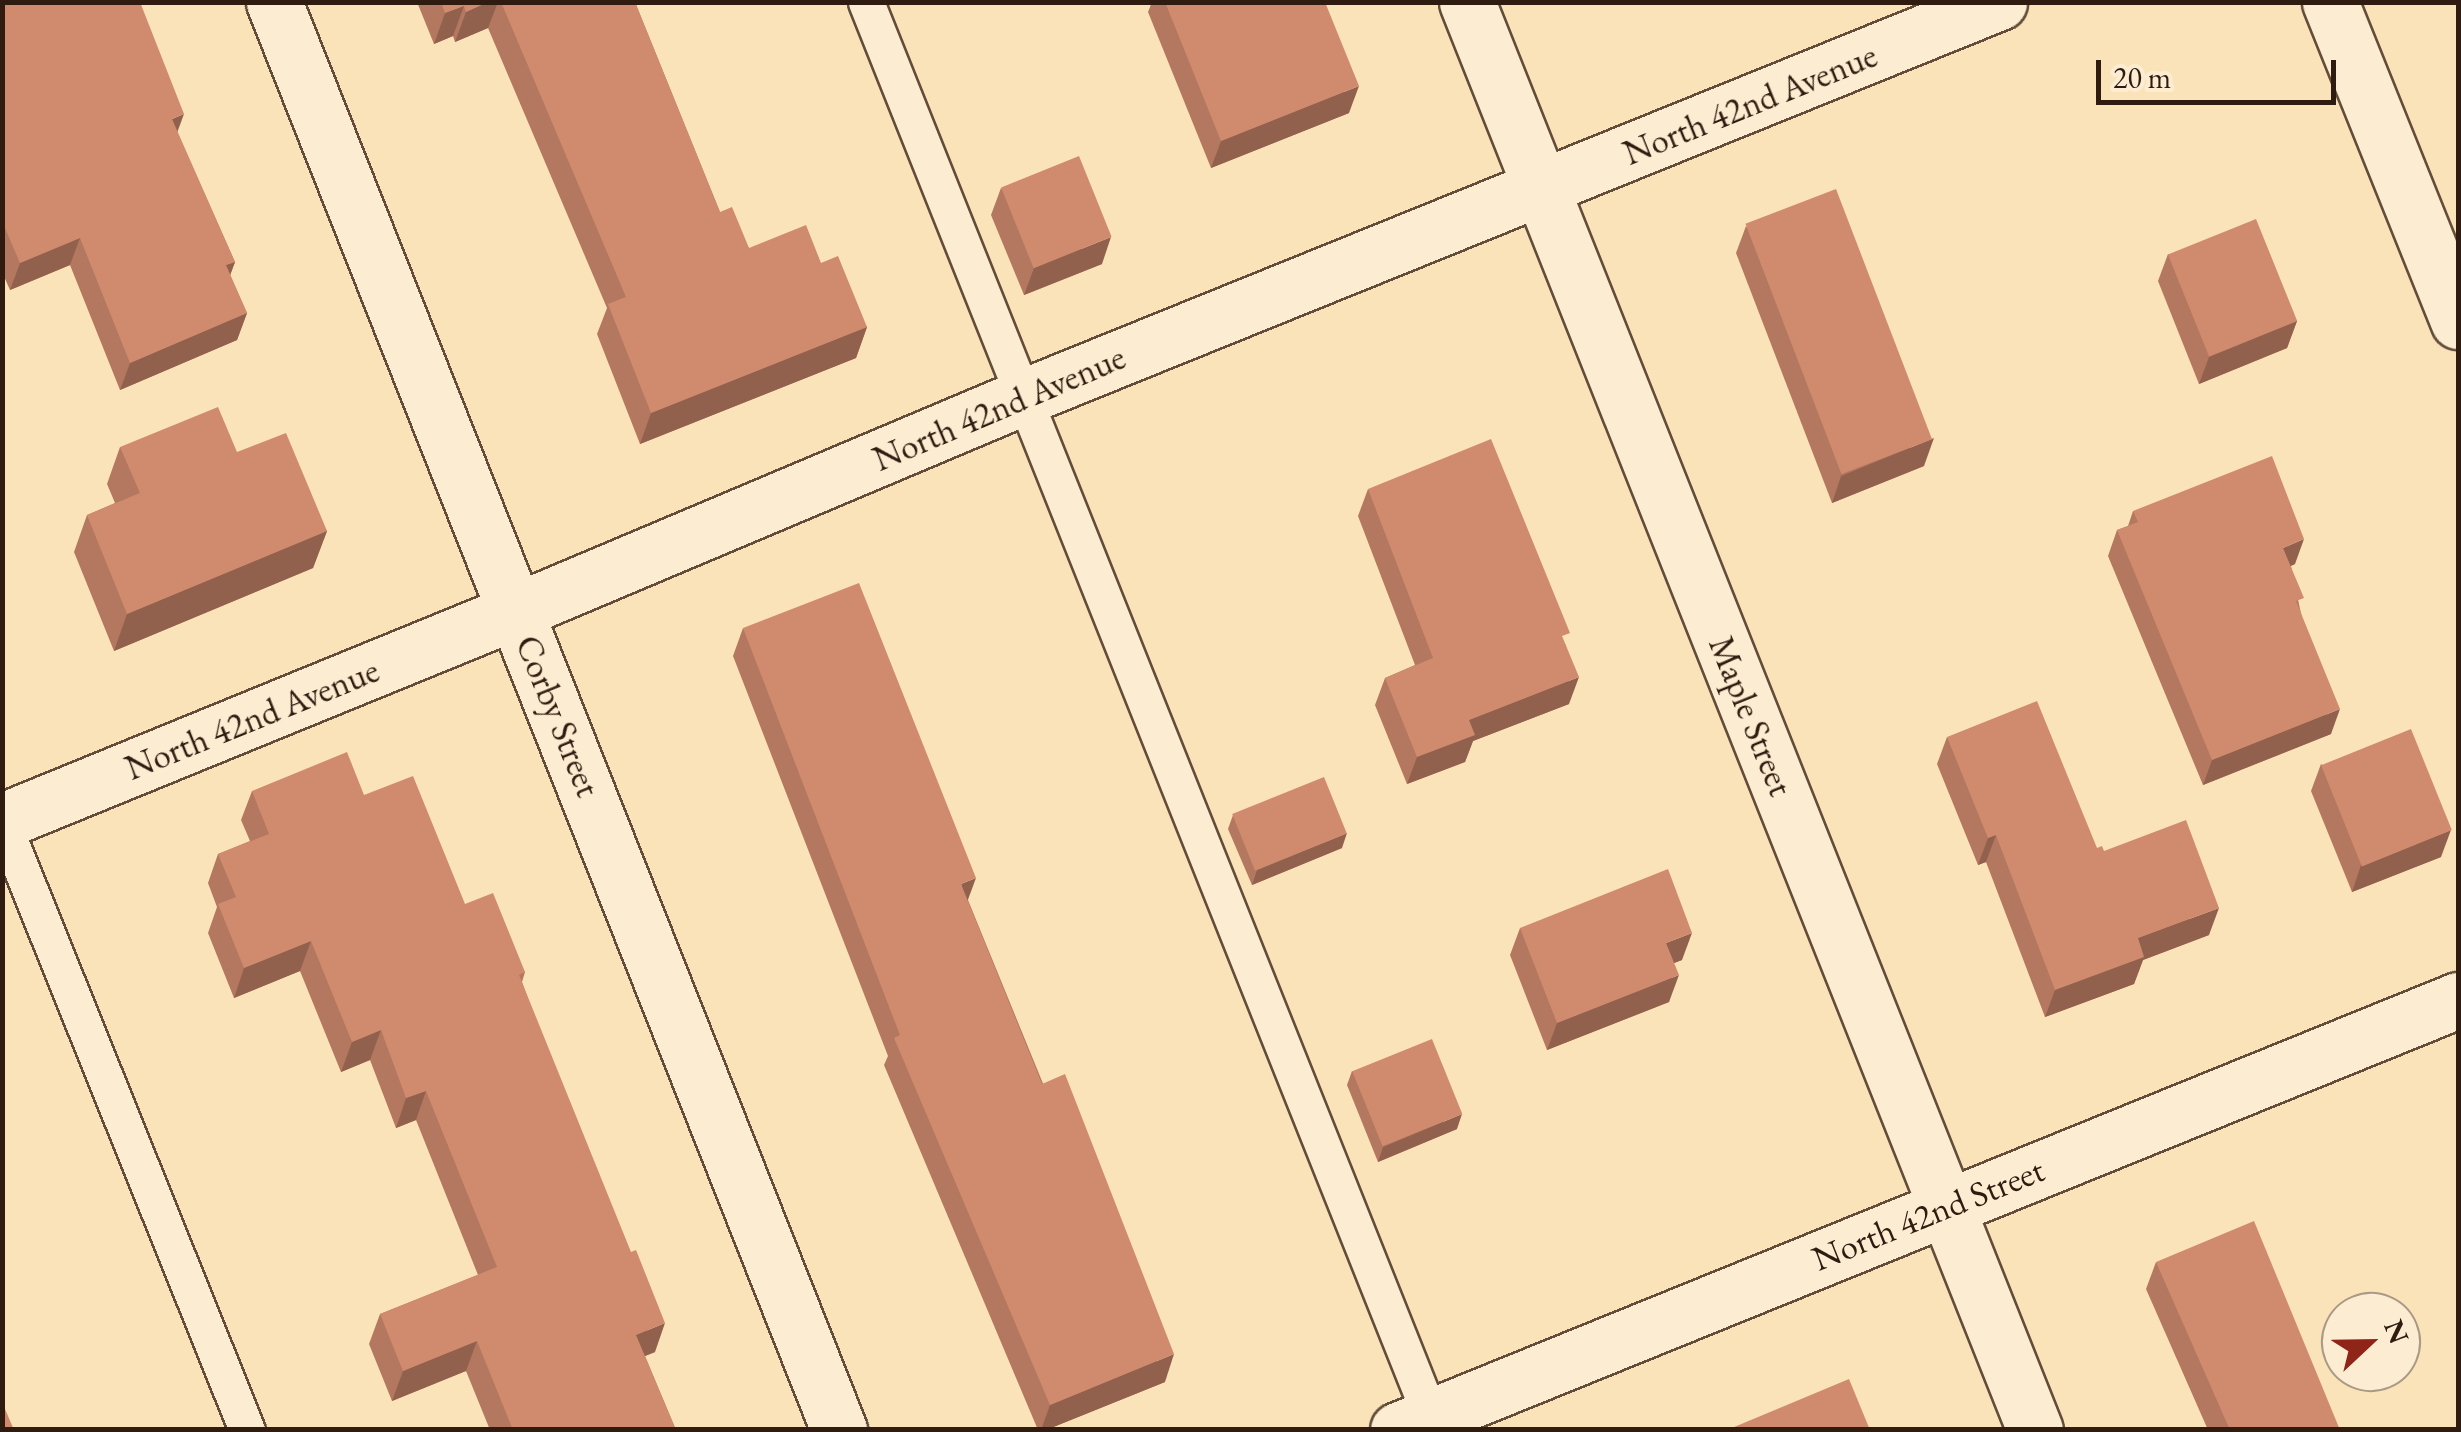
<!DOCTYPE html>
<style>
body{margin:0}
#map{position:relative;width:2461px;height:1432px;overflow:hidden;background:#fbe3b9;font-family:"EB Garamond",serif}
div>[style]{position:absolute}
.roads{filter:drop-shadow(2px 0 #634d3a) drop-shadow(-2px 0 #634d3a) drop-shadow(0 2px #634d3a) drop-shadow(0 -2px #634d3a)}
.service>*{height:35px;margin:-17.5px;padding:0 17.5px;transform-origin:17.5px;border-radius:17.5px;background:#fcedd2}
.minor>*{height:55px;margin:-27.5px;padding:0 27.5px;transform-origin:27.5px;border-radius:27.5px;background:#fcedd2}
.wall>*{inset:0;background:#b3785f}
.shaded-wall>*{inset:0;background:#92614e}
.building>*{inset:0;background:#d08b6f;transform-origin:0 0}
span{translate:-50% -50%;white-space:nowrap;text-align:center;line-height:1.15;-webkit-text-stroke:10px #fcedd2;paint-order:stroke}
.street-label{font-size:35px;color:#301b10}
.frame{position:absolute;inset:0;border:5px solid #301b10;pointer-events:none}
.north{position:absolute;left:2321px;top:1292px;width:100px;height:100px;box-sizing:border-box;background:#fcedd2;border:2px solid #aa9984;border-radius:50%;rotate:68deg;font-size:28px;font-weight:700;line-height:40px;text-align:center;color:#301b10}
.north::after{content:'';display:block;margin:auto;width:35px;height:45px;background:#8f2418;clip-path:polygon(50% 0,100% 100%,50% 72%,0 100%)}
.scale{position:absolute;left:2096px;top:60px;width:240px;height:45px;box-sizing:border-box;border:5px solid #301b10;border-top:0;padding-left:12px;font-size:30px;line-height:35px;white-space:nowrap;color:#301b10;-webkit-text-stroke:8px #fcedd2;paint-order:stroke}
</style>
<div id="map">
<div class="roads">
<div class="service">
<i style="left:866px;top:2px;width:1538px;rotate:68.24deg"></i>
<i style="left:2px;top:821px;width:656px;rotate:68.09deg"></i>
</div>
<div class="minor">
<i style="left:274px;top:2px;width:1536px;rotate:68.41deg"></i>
<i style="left:1467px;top:2px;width:1537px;rotate:68.31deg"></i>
<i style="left:2330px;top:2px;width:344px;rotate:68.1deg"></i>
<i style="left:2px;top:821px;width:555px;rotate:-22.22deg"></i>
<i style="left:516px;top:611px;width:550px;rotate:-22.88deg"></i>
<i style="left:1023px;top:397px;width:1053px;rotate:-22.03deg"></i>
<i style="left:1398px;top:1430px;width:1144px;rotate:-22.08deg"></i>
</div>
</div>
<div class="wall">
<i style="clip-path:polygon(2px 2px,177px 132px,235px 262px,230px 275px,247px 313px,237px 340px,120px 390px,70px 265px,10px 290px,2px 272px)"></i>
<i style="clip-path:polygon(417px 2px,635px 2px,720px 212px,749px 248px,821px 263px,867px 327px,856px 358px,640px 444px,597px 334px,607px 308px,488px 28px,455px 42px,453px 36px,434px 44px)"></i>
<i style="clip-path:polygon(1152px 2px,1325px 2px,1349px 113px,1211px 168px,1148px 12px)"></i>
<i style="clip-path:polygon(1001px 188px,1102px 264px,1024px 295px,991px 215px)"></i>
<i style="clip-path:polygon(1746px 226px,1924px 466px,1832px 503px,1736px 253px)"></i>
<i style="clip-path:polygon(2168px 254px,2297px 321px,2287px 348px,2199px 384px,2158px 281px)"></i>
<i style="clip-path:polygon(120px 447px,237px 452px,327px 531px,313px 568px,114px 651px,74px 552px,87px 515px,115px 503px,107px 484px)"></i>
<i style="clip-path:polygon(1368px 489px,1566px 645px,1569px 704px,1473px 741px,1465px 762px,1407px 784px,1375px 705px,1385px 678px,1415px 665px,1358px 516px)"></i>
<i style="clip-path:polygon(2133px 511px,2295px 564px,2291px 566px,2300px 609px,2331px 734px,2203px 785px,2108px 556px,2117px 530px,2128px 526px)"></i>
<i style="clip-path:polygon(743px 628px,968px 900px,1165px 1382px,1046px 1430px,1038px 1430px,884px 1065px,888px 1056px,733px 656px)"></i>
<i style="clip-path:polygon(1947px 737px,2097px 848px,2104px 851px,2209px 935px,2143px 960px,2134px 984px,2045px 1017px,1986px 862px,1978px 865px,1937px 764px)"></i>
<i style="clip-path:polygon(2321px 764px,2441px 857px,2352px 892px,2311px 791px)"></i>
<i style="clip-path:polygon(252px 791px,364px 795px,525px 972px,522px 982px,655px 1352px,645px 1356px,676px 1430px,490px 1430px,466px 1371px,392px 1401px,369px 1344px,380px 1314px,478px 1275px,416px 1120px,396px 1128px,370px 1060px,341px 1072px,300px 971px,234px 998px,208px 933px,217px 907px,208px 883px,218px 854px,250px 841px,241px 820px)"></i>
<i style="clip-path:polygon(1233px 815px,1342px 848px,1252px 885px,1228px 829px)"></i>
<i style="clip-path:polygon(1520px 928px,1682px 960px,1674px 963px,1669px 1002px,1547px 1050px,1510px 955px)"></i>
<i style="clip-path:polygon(1352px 1071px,1457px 1129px,1378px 1162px,1347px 1085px)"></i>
<i style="clip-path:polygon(2156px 1262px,2340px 1430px,2208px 1430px,2146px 1289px)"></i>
</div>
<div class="shaded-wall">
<i style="clip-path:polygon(488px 2px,498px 2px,488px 28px,455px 42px,466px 12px)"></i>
<i style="clip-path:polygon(464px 6px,453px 36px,434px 44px,445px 13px)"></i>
<i style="clip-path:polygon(1359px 86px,1349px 113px,1211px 168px,1221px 141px)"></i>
<i style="clip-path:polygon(184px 114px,174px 141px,172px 119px)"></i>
<i style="clip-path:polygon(1111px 237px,1102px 264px,1024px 295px,1034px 268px)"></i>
<i style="clip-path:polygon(80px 238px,70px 265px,10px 290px,20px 263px)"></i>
<i style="clip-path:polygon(235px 262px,225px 289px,226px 265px)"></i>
<i style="clip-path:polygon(247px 313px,237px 340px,120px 390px,130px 363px)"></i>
<i style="clip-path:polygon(2297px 321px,2287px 348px,2199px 384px,2209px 357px)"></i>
<i style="clip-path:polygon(867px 327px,856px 358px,640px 444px,651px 413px)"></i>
<i style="clip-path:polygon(1934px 438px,1924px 466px,1832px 503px,1841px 476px)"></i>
<i style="clip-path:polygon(327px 531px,313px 568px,114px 651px,127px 614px)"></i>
<i style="clip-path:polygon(2304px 539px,2295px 564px,2274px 573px,2283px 548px)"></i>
<i style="clip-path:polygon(1579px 677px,1569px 704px,1473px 741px,1465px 762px,1407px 784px,1417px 757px,1469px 720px)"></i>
<i style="clip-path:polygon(2340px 709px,2331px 734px,2203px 785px,2212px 760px)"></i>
<i style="clip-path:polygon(2451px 830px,2441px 857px,2352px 892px,2361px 865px)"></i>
<i style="clip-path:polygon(1347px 833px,1342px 848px,1252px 885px,1257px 870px)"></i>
<i style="clip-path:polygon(1996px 835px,1986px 862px,1978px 865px,1988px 838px)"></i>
<i style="clip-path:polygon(976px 878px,966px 905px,961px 884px)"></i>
<i style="clip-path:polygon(2219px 908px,2209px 935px,2143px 960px,2134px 984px,2045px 1017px,2055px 990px,2138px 938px)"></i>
<i style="clip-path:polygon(1692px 933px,1682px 960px,1656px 970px,1666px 943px)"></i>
<i style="clip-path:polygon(311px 941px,300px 971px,234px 998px,244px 968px)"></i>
<i style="clip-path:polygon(1679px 975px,1669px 1002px,1547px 1050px,1557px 1023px)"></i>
<i style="clip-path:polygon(381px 1030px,370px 1060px,341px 1072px,352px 1042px)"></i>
<i style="clip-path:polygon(426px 1091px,416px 1120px,396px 1128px,406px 1098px)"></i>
<i style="clip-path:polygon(1462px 1114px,1457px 1129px,1378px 1162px,1383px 1147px)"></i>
<i style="clip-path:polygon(665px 1323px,655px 1352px,625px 1364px,636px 1335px)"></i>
<i style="clip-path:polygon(477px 1341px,466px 1371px,392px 1401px,403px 1371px)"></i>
<i style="clip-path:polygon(1174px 1354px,1165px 1382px,1046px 1430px,1041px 1430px,1050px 1405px)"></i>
</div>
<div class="building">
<i style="clip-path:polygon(2px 2px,140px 2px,184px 114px,172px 119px,235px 262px,226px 265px,247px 313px,130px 363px,80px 238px,20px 263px,2px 221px)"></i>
<i style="clip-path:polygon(441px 2px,488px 2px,466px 12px,464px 6px,445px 13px)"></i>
<i style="clip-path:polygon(501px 2px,635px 2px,720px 212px,732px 207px,749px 248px,806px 225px,821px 263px,838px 256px,867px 327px,651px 413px,608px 304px,626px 297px)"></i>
<i style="clip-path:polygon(1165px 2px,1325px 2px,1359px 86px,1221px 141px)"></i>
<i style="left:1079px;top:156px;width:87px;height:84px;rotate:68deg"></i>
<i style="left:1836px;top:189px;width:268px;height:97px;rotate:69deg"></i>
<i style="left:2256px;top:219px;width:110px;height:95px;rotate:68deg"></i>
<i style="clip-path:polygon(218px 407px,237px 452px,286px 433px,327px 531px,127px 614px,87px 515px,140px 493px,120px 447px)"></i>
<i style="clip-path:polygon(1491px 439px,1570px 633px,1562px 636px,1579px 677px,1469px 720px,1475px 735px,1417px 757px,1385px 678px,1433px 658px,1368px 489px)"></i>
<i style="clip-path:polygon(2272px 456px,2304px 539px,2283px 548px,2304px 598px,2296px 601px,2340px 709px,2212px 760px,2117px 530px,2138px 522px,2133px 511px)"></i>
<i style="clip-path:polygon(859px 583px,976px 878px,961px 884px,1042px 1084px,1065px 1074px,1174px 1354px,1050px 1405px,894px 1038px,900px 1035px,743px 628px)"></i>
<i style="clip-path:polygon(2037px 701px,2097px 848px,2102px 846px,2104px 851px,2186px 820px,2219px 908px,2138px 938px,2144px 957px,2055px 990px,1996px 835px,1988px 838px,1947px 737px)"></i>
<i style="left:2411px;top:729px;width:109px;height:97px;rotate:68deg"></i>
<i style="clip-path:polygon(347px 752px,364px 795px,413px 776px,465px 904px,493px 893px,525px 972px,519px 975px,631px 1252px,636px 1250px,665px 1323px,636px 1335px,676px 1430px,513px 1430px,477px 1341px,403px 1371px,380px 1314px,497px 1267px,426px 1091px,406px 1098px,381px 1030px,352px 1042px,311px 941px,244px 968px,218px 904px,236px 897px,218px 854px,269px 834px,252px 791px)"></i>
<i style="left:1324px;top:777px;width:61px;height:99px;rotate:68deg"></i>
<i style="clip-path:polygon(1668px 869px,1692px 933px,1666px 943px,1679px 975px,1557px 1023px,1520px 928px)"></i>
<i style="left:1432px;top:1039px;width:81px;height:86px;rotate:68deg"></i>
<i style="clip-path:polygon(2254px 1221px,2340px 1430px,2230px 1430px,2156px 1262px)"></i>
<i style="clip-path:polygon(1849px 1379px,1870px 1430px,1727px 1430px)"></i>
<i style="clip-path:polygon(2px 1402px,14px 1430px,2px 1430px)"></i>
</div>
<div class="street-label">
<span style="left:1750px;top:104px;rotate:-22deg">North 42nd Avenue</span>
<span style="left:999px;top:408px;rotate:-23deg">North 42nd Avenue</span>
<span style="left:558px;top:716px;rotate:68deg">Corby Street</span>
<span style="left:1751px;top:716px;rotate:68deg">Maple Street</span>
<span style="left:252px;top:719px;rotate:-22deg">North 42nd Avenue</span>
<span style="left:1928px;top:1214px;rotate:-22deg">North 42nd Street</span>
</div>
<div class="frame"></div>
<div class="north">N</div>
<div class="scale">20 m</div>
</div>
